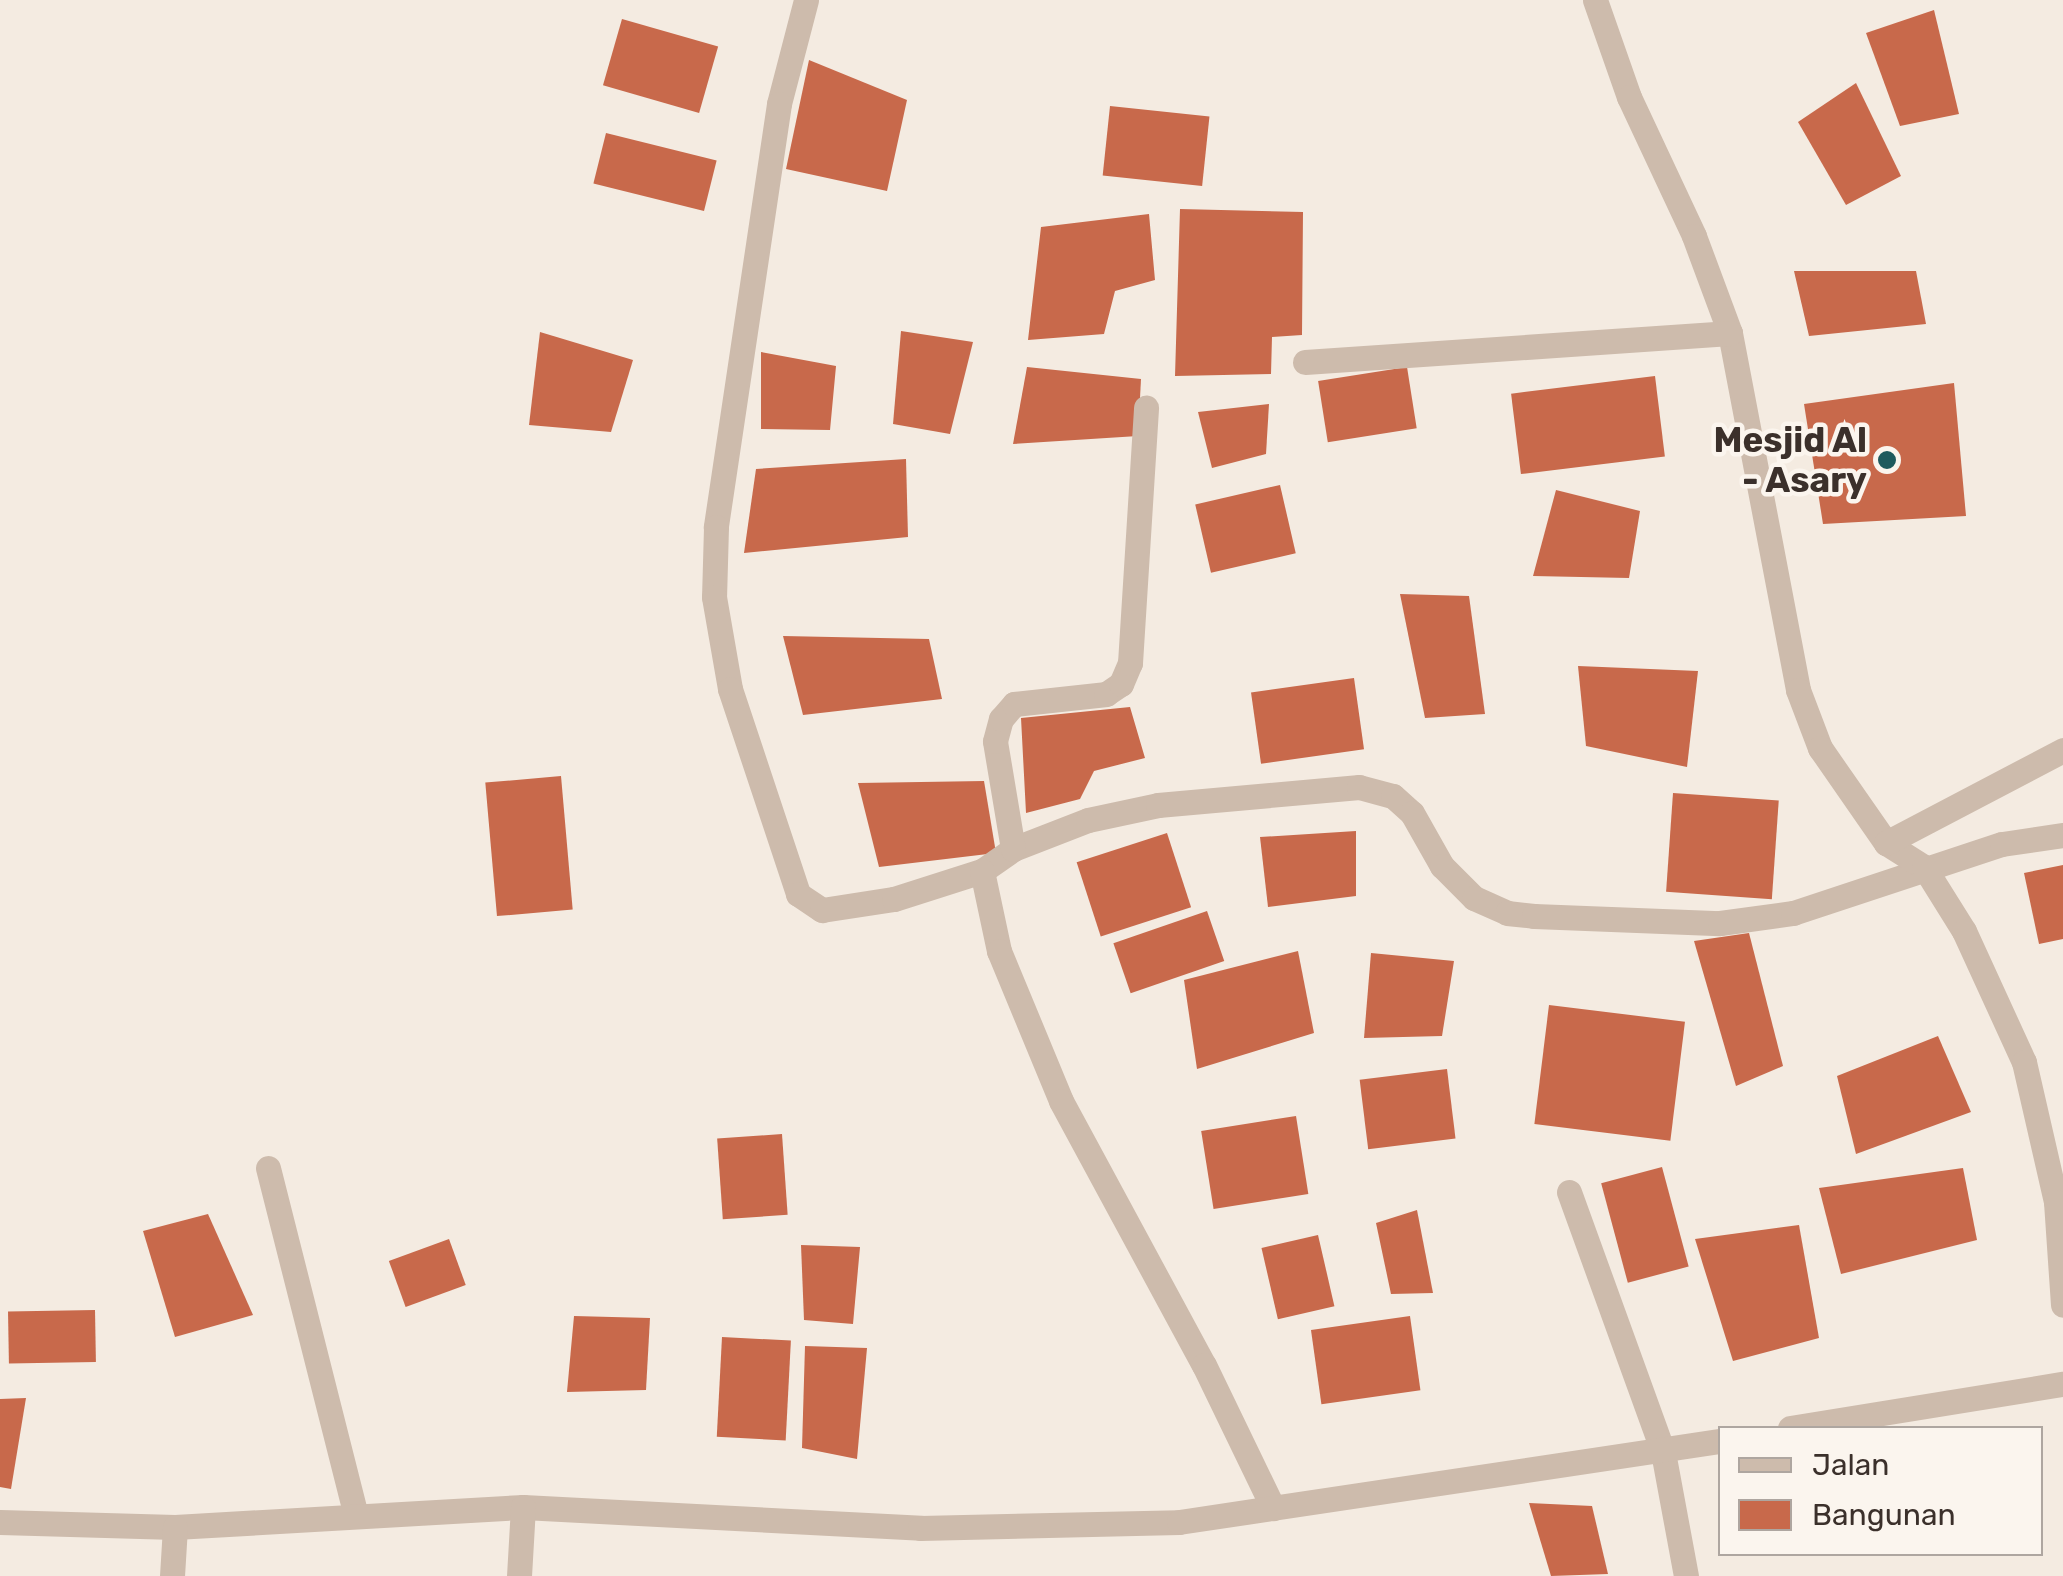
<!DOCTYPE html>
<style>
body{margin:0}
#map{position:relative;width:2063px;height:1576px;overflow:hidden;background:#f4ebe1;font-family:Rubik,sans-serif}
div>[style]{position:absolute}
.building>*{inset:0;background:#c8694b;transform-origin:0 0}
.street>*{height:25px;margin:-12.5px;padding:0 12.5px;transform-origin:12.5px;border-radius:12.5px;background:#cdbbac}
.dots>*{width:28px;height:28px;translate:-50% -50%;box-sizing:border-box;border:5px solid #fbf5ee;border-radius:50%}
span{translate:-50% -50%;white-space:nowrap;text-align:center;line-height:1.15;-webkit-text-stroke:9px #fbf5ee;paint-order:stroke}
.poi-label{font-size:35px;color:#3b302b;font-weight:700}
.right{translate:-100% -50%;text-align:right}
.legend{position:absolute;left:1718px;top:1426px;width:325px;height:130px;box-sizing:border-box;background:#fbf5ee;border:2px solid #aea6a0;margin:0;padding:12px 18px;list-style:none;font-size:30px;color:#3b302b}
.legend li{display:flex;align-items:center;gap:20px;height:50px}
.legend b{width:50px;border:2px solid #aea6a0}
</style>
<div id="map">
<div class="building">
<i style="clip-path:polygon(1934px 10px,1959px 114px,1900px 126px,1866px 33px)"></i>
<i style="left:622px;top:19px;width:100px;height:69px;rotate:16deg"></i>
<i style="clip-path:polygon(809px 60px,907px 100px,887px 191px,786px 169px)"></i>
<i style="clip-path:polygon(1856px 83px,1901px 176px,1846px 205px,1798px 122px)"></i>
<i style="left:1110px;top:106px;width:100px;height:70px;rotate:6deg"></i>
<i style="left:606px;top:133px;width:114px;height:52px;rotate:14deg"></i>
<i style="clip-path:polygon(1180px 209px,1303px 212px,1302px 335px,1272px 337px,1271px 374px,1175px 376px)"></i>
<i style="clip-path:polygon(1149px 214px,1155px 280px,1115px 291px,1104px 334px,1028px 340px,1041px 227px)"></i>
<i style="clip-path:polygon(1794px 271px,1916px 271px,1926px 324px,1809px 336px)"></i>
<i style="clip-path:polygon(901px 331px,973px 342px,950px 434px,893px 424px)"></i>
<i style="clip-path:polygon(540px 332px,633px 360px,611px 432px,529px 425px)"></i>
<i style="clip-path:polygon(761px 352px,836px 366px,830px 430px,761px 429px)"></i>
<i style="clip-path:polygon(1027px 367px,1141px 379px,1138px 436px,1013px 444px)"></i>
<i style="left:1407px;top:367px;width:62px;height:90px;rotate:81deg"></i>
<i style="left:1655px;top:376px;width:81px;height:145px;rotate:83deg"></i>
<i style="clip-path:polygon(1954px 383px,1966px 516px,1823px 524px,1804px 404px)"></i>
<i style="clip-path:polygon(1269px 404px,1266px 454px,1212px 468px,1198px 412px)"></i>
<i style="clip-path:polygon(906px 459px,908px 537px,744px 553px,756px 469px)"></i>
<i style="left:1280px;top:485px;width:70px;height:87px;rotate:77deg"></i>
<i style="clip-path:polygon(1556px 490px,1640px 511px,1629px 578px,1533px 576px)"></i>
<i style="clip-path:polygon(1400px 594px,1469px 596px,1485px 714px,1425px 718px)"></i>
<i style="clip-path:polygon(783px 636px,929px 639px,942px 699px,803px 715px)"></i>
<i style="clip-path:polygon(1578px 666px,1698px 671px,1687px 767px,1586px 746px)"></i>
<i style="left:1354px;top:678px;width:72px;height:104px;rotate:82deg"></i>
<i style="clip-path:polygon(1130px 707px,1145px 758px,1094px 771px,1080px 799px,1026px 813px,1021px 718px)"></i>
<i style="left:561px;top:776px;width:134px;height:76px;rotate:85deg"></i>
<i style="clip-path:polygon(984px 781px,996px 853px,879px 867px,858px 783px)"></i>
<i style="left:1673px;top:793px;width:106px;height:99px;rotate:4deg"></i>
<i style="clip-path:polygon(1356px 831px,1356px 896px,1268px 907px,1260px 837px)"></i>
<i style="left:1167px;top:833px;width:78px;height:95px;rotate:72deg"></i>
<i style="clip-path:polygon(2063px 865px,2063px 939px,2039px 944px,2024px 873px)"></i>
<i style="left:1207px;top:911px;width:53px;height:99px;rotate:71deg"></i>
<i style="clip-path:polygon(1749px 933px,1783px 1066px,1736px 1086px,1694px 941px)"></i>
<i style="clip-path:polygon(1298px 951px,1314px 1033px,1197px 1069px,1184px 980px)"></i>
<i style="clip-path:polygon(1371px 953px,1454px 961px,1442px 1036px,1364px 1038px)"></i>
<i style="left:1549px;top:1005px;width:137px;height:120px;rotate:7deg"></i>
<i style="clip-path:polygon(1938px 1036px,1971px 1112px,1856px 1154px,1837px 1076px)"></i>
<i style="left:1447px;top:1069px;width:70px;height:88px;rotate:83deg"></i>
<i style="left:1296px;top:1116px;width:79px;height:96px;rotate:81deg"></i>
<i style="left:782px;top:1134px;width:81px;height:65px;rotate:86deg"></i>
<i style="left:1662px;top:1167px;width:103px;height:63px;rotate:75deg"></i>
<i style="clip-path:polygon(1963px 1168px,1977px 1240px,1841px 1274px,1819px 1188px)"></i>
<i style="clip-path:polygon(1417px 1210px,1433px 1293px,1391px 1294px,1376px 1223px)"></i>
<i style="clip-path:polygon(208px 1214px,253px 1315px,175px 1337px,143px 1231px)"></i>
<i style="clip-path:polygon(1799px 1225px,1819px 1338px,1733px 1361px,1695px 1239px)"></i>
<i style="left:1318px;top:1235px;width:73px;height:58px;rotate:77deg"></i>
<i style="left:449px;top:1239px;width:49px;height:64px;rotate:70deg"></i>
<i style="clip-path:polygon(801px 1245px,860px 1247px,853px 1324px,804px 1320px)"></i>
<i style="left:95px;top:1310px;width:52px;height:87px;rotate:89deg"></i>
<i style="clip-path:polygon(574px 1316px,650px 1318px,646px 1390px,567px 1392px)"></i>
<i style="left:1410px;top:1316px;width:75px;height:100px;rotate:82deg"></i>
<i style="left:722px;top:1337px;width:69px;height:100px;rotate:3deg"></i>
<i style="clip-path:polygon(805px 1346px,867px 1348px,857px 1459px,802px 1448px)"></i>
<i style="clip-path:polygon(26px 1398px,11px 1489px,0 1487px,0 1399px)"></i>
<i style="clip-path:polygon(1529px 1503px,1592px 1506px,1608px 1574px,1551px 1576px)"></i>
</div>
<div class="street">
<i style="left:806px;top:0;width:107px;rotate:104.6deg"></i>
<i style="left:779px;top:104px;width:428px;rotate:98.5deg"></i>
<i style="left:716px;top:527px;width:70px;rotate:91.6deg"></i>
<i style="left:714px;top:597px;width:93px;rotate:80.1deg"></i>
<i style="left:730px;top:689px;width:216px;rotate:71.6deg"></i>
<i style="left:798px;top:894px;width:29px;rotate:34deg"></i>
<i style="left:822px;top:910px;width:73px;rotate:-8.7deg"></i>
<i style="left:894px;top:899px;width:92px;rotate:-17.7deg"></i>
<i style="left:982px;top:871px;width:38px;rotate:-35deg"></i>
<i style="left:1013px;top:849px;width:80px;rotate:-21.1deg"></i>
<i style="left:1088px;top:820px;width:72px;rotate:-12.1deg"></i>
<i style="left:1158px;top:805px;width:202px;rotate:-5.1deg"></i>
<i style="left:1359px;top:787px;width:35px;rotate:15deg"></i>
<i style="left:1393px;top:796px;width:25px;rotate:42deg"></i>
<i style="left:1412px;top:813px;width:61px;rotate:60.5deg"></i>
<i style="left:1442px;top:866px;width:45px;rotate:45deg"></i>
<i style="left:1474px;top:898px;width:36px;rotate:24deg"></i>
<i style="left:1507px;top:913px;width:27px;rotate:6deg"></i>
<i style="left:1534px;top:916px;width:186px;rotate:2.2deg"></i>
<i style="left:1720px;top:923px;width:74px;rotate:-7.8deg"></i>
<i style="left:1793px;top:913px;width:220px;rotate:-18.3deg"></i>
<i style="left:2002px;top:844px;width:62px;rotate:-8.4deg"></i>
<i style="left:1595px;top:0;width:103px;rotate:70.7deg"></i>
<i style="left:1629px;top:97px;width:153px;rotate:64.9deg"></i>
<i style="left:1694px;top:236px;width:103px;rotate:69.6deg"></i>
<i style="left:1730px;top:333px;width:363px;rotate:79.2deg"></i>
<i style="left:1798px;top:690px;width:62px;rotate:69.2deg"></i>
<i style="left:1820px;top:748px;width:116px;rotate:55.2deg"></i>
<i style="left:1886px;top:843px;width:45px;rotate:32.3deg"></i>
<i style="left:1924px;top:867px;width:75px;rotate:58deg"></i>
<i style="left:1964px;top:931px;width:144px;rotate:65.4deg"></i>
<i style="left:2024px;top:1062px;width:144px;rotate:77.1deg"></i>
<i style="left:2056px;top:1202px;width:103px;rotate:86.1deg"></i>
<i style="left:1305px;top:362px;width:426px;rotate:-3.9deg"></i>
<i style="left:1886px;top:843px;width:200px;rotate:-27.7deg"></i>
<i style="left:1013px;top:849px;width:109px;rotate:-99.5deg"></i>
<i style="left:995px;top:741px;width:23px;rotate:-75deg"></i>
<i style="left:1001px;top:719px;width:20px;rotate:-49deg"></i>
<i style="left:1014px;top:704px;width:93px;rotate:-6.2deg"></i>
<i style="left:1106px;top:694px;width:18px;rotate:-34deg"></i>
<i style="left:1121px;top:684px;width:23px;rotate:-67deg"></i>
<i style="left:1130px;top:663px;width:256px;rotate:-86.4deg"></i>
<i style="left:982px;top:871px;width:82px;rotate:78deg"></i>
<i style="left:999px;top:951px;width:162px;rotate:67.5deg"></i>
<i style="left:1061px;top:1101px;width:300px;rotate:61.6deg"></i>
<i style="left:1204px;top:1365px;width:159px;rotate:64.2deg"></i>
<i style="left:268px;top:1168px;width:355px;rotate:75.8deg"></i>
<i style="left:1569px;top:1192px;width:276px;rotate:70.1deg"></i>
<i style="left:1663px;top:1452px;width:126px;rotate:79.5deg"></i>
<i style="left:1790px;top:1428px;width:277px;rotate:-9.2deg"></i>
<i style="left:0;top:1522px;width:175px;rotate:1.6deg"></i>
<i style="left:175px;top:1527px;width:349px;rotate:-3.3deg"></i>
<i style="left:523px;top:1507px;width:398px;rotate:3deg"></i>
<i style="left:920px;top:1528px;width:259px;rotate:-1.3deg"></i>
<i style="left:1179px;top:1522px;width:547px;rotate:-8.52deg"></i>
<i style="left:172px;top:1576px;width:49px;rotate:-86.5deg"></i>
<i style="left:519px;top:1576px;width:69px;rotate:-86.7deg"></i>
</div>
<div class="dots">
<i style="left:1887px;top:460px;background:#1f5a5e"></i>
</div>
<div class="poi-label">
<span class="right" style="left:1867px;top:460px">Mesjid Al<br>- Asary</span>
</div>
<ul class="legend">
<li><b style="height:12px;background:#cdbbac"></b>Jalan</li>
<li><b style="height:28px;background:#c8694b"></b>Bangunan</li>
</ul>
</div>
